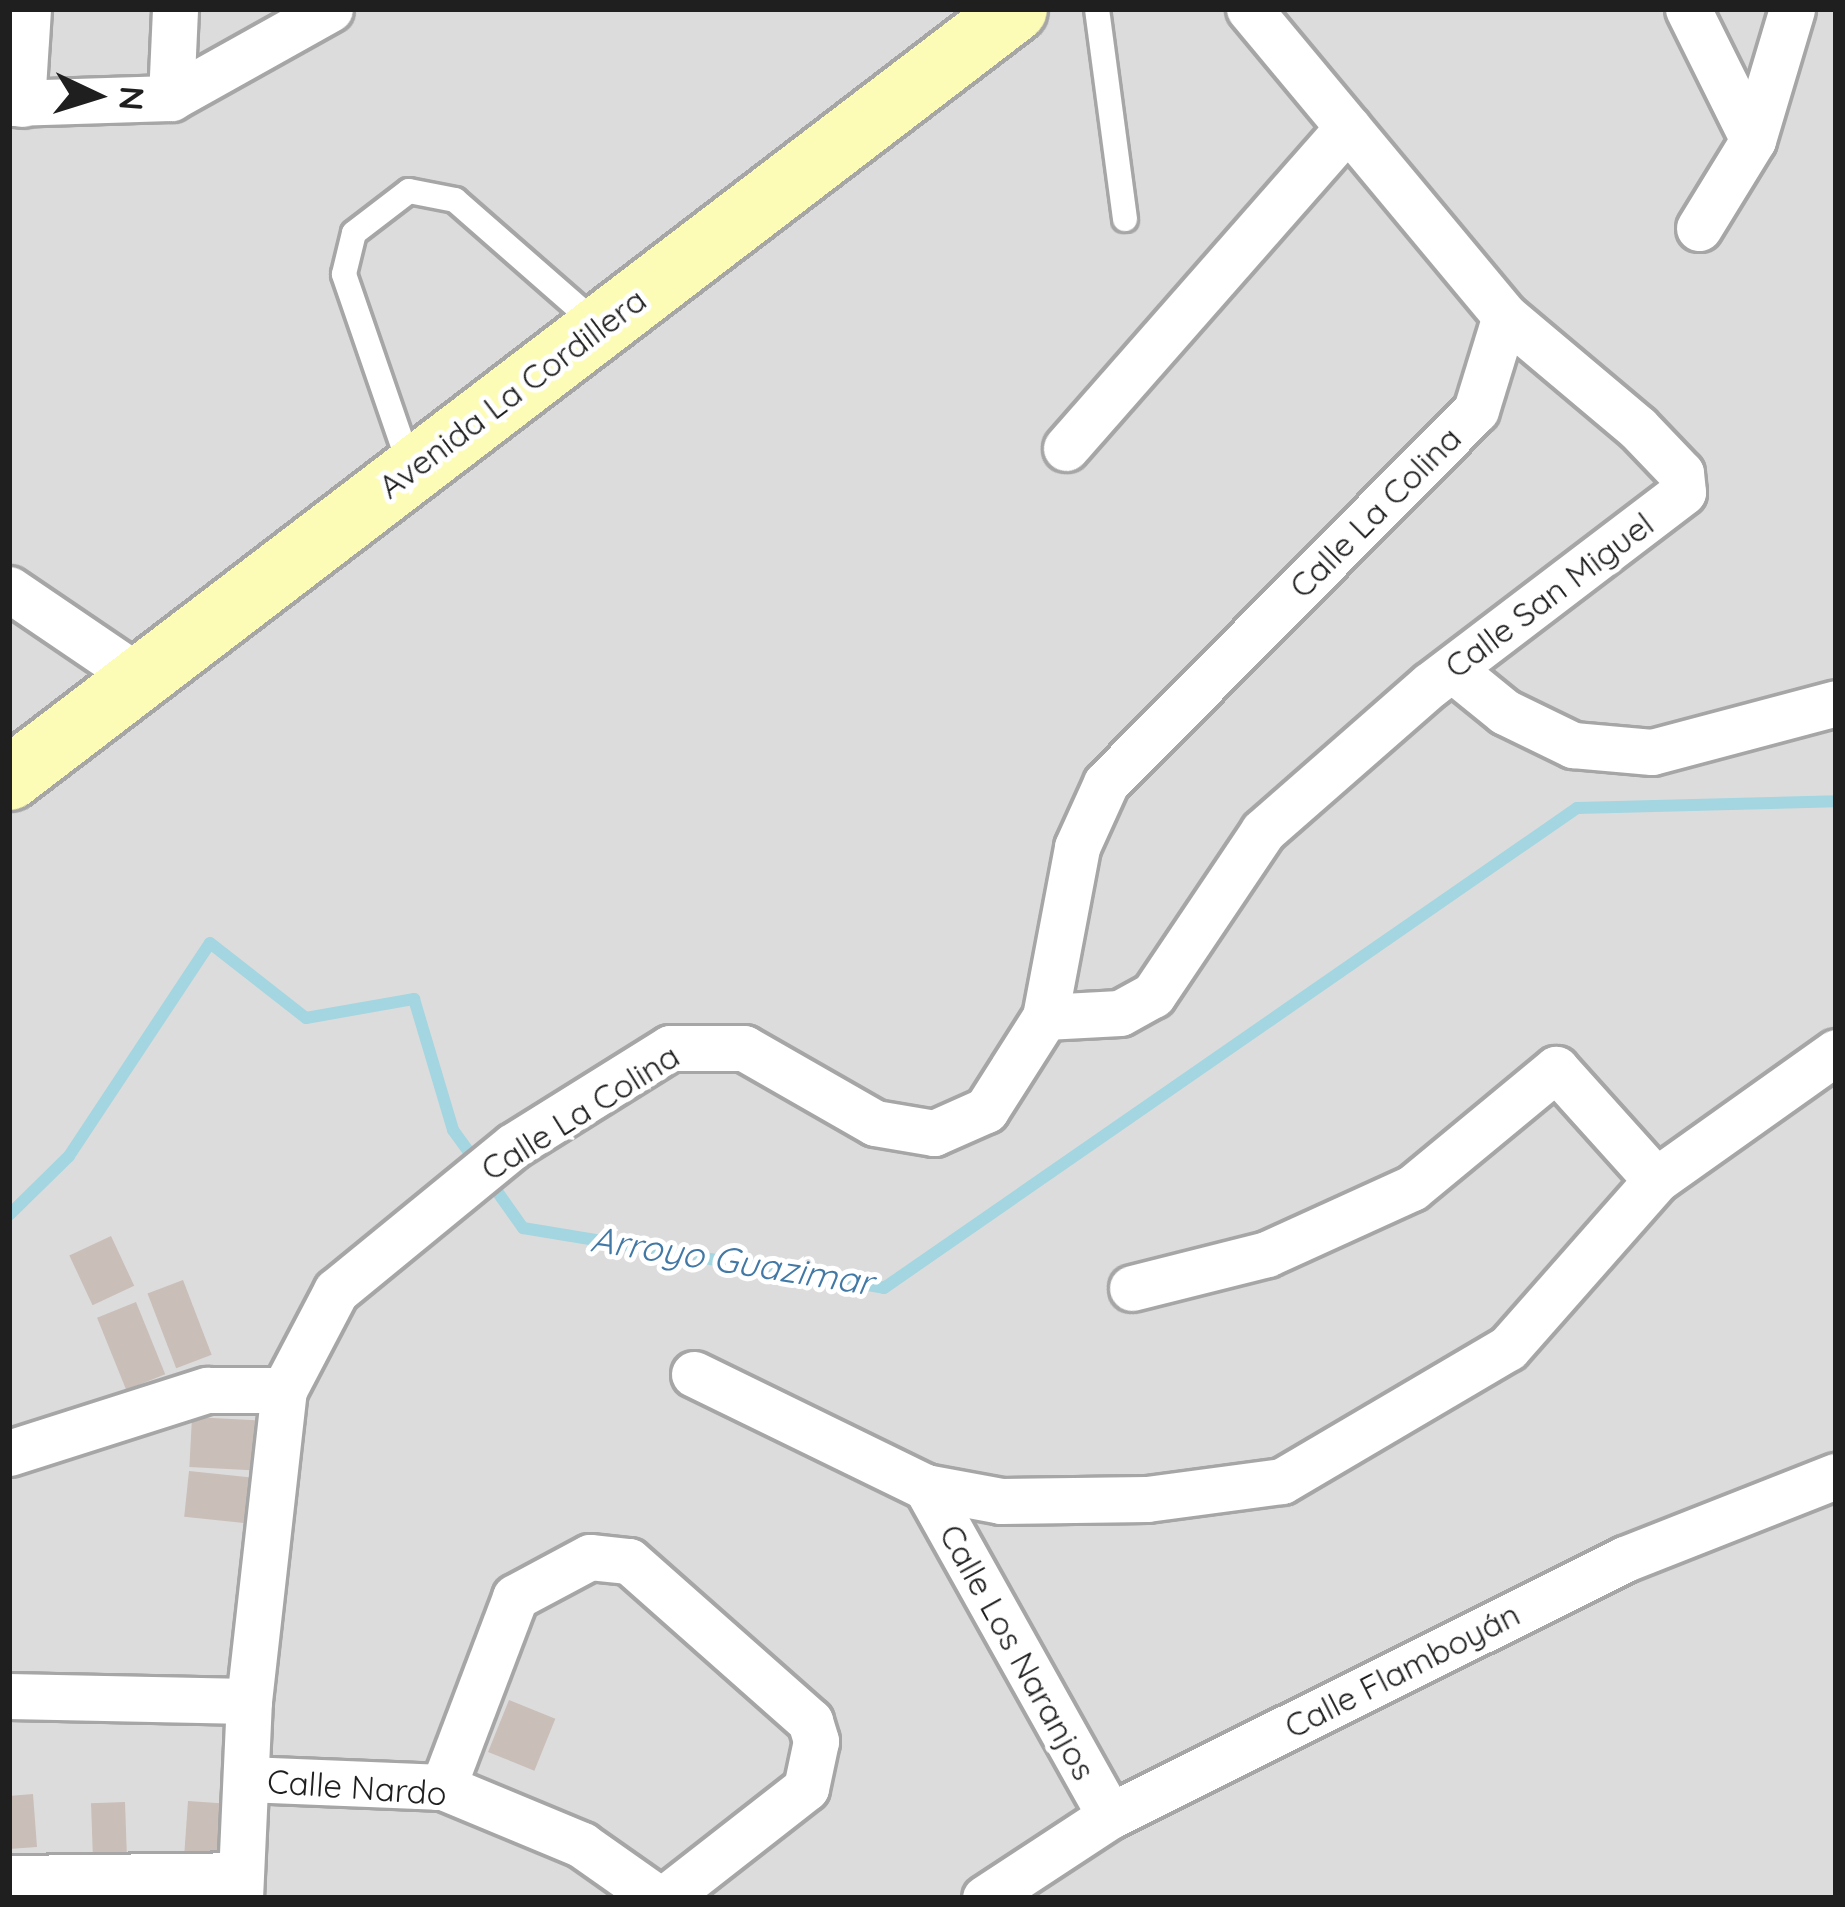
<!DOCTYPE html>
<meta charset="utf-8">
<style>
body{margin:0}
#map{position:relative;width:1845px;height:1907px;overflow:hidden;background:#f1ece5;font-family:Quicksand,sans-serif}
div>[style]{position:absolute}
.residential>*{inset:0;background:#dddcdc;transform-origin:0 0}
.stream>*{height:12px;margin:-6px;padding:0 6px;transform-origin:6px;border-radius:6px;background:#a3d6e0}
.building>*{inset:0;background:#c9beb8;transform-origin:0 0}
.roads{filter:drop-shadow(3px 0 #a6a6a6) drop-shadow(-3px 0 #a6a6a6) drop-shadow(0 3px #a6a6a6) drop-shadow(0 -3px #a6a6a6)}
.lane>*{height:24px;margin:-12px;padding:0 12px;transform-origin:12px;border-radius:12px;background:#fff}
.street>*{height:45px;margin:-22.5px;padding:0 22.5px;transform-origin:22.5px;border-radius:22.5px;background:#fff}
.secondary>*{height:63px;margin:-31.5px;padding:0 31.5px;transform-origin:31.5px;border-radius:31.5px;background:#fdfcb7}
span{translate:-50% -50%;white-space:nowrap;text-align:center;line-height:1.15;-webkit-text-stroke:10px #fff;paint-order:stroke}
.street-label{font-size:33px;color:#1f1f1f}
.water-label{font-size:36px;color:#4178a5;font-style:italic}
.frame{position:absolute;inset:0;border:12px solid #1f1f1f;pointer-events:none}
.north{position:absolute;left:36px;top:36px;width:120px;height:120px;-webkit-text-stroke:9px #fff;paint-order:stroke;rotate:94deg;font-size:33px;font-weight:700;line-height:48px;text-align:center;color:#1f1f1f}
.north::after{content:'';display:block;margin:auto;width:42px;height:54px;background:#1f1f1f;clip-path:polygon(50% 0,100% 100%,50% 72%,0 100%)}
</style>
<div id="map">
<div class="residential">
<i style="left:9px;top:9px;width:1827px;height:1889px"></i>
</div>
<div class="stream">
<i style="left:489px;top:1180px;width:59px;rotate:54.7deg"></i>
<i style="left:523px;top:1228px;width:366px;rotate:9.4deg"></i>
<i style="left:884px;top:1288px;width:843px;rotate:-34.71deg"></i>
<i style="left:1577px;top:808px;width:259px;rotate:-1.5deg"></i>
<i style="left:9px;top:1215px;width:84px;rotate:-44.5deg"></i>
<i style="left:69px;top:1156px;width:255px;rotate:-56.5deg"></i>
<i style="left:210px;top:943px;width:122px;rotate:38deg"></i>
<i style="left:306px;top:1018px;width:110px;rotate:-10deg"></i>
<i style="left:414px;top:999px;width:137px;rotate:73.4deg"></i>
<i style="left:453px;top:1130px;width:41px;rotate:54deg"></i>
</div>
<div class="building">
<i style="left:111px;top:1236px;width:55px;height:46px;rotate:65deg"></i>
<i style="left:183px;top:1280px;width:80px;height:38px;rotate:69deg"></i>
<i style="left:136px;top:1302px;width:78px;height:42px;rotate:68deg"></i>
<i style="left:192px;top:1417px;width:79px;height:50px;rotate:3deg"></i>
<i style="left:189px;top:1471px;width:76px;height:46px;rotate:6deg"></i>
<i style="left:509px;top:1700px;width:50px;height:56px;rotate:22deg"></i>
<i style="clip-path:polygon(33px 1794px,37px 1847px,9px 1849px,9px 1796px)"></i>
<i style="left:188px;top:1801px;width:54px;height:67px;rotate:4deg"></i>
<i style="left:125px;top:1802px;width:60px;height:34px;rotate:88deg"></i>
</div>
<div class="roads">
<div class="lane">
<i style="left:1097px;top:9px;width:212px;rotate:82.4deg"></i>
<i style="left:411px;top:469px;width:206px;rotate:-109deg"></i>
<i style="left:344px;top:274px;width:42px;rotate:-76.3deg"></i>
<i style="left:354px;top:233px;width:69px;rotate:-37.4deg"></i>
<i style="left:409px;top:191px;width:47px;rotate:11.1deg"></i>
<i style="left:455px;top:200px;width:190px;rotate:41.2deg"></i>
</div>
<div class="street">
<i style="left:1688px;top:9px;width:146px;rotate:63.6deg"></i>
<i style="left:171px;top:98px;width:89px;rotate:-87.4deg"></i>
<i style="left:9px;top:103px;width:162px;rotate:-1.8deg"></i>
<i style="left:171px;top:98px;width:182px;rotate:-29.2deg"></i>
<i style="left:22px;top:104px;width:95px;rotate:-86.4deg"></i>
<i style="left:1699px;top:228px;width:103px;rotate:-58.5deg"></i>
<i style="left:1753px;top:140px;width:137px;rotate:-73.4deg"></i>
<i style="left:1066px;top:448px;width:427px;rotate:-48.7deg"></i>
<i style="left:9px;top:589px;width:158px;rotate:34.2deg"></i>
<i style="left:1452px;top:669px;width:68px;rotate:39.1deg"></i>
<i style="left:1505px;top:712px;width:76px;rotate:25.9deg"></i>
<i style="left:1573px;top:745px;width:79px;rotate:5.1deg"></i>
<i style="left:1652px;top:752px;width:190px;rotate:-14.9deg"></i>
<i style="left:1045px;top:1017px;width:75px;rotate:-3.1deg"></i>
<i style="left:1120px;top:1013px;width:38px;rotate:-29deg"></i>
<i style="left:1153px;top:995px;width:197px;rotate:-56.1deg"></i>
<i style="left:1263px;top:831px;width:222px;rotate:-41.2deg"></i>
<i style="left:1430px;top:685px;width:318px;rotate:-37.3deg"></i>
<i style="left:1683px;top:492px;width:19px;rotate:-96deg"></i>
<i style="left:1681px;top:473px;width:62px;rotate:-133.7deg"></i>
<i style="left:1638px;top:428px;width:174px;rotate:-139.9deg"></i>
<i style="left:1505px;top:316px;width:400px;rotate:-129.8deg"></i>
<i style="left:1132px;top:1288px;width:139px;rotate:-14.1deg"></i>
<i style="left:1267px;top:1254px;width:159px;rotate:-24.5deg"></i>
<i style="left:1412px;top:1188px;width:187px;rotate:-39.6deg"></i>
<i style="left:1556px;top:1069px;width:149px;rotate:48deg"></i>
<i style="left:694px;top:1374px;width:258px;rotate:26deg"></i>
<i style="left:926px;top:1487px;width:76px;rotate:10.6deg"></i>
<i style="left:1001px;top:1501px;width:146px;rotate:-0.8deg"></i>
<i style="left:1147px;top:1499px;width:136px;rotate:-7.6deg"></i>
<i style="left:1282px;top:1481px;width:262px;rotate:-30.5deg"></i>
<i style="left:1508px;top:1348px;width:224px;rotate:-48.6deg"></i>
<i style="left:1656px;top:1180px;width:221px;rotate:-35.4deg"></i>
<i style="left:9px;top:1453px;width:208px;rotate:-17.7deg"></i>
<i style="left:207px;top:1390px;width:77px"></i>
<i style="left:926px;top:1487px;width:377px;rotate:60.8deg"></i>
<i style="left:9px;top:1696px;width:240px;rotate:1.2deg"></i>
<i style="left:246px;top:1779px;width:197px;rotate:2.3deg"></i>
<i style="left:443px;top:1787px;width:151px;rotate:22.6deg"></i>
<i style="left:582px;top:1845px;width:92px;rotate:35.2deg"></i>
<i style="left:443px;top:1787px;width:203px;rotate:-69.2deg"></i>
<i style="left:515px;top:1597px;width:85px;rotate:-28.1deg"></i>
<i style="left:590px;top:1557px;width:39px;rotate:6deg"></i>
<i style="left:629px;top:1561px;width:242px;rotate:41.5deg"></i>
<i style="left:810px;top:1721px;width:21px;rotate:73deg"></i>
<i style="left:816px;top:1741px;width:48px;rotate:102deg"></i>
<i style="left:806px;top:1788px;width:179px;rotate:142deg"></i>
<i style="left:9px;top:1878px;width:231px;rotate:-0.7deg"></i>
<i style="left:240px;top:1898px;width:197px;rotate:-87.4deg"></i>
<i style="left:249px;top:1701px;width:313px;rotate:-83.6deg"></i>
<i style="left:284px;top:1390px;width:112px;rotate:-62.3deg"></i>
<i style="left:336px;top:1291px;width:229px;rotate:-39.3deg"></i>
<i style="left:513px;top:1146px;width:185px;rotate:-32deg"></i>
<i style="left:670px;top:1048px;width:74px"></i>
<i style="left:744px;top:1048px;width:151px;rotate:29.8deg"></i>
<i style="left:875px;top:1123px;width:60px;rotate:9.6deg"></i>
<i style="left:934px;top:1133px;width:57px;rotate:-23.9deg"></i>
<i style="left:986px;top:1110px;width:110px;rotate:-57.6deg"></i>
<i style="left:1045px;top:1017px;width:173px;rotate:-79.3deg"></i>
<i style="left:1077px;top:847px;width:70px;rotate:-65.6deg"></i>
<i style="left:1106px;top:783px;width:525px;rotate:-45.23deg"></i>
<i style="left:1476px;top:410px;width:98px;rotate:-72.9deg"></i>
<i style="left:985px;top:1898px;width:149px;rotate:-33.3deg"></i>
<i style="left:1110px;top:1816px;width:576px;rotate:-26.52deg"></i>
<i style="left:1625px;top:1559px;width:227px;rotate:-21.5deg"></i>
</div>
<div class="secondary">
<i style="left:9px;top:778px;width:1266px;rotate:-37.39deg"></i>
</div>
</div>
<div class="street-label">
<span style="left:512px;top:393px;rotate:-37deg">Avenida La Cordillera</span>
<span style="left:1375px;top:512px;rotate:-45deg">Calle La Colina</span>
<span style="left:1549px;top:595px;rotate:-37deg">Calle San Miguel</span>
<span style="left:580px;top:1112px;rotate:-32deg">Calle La Colina</span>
<span style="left:1018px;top:1652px;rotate:61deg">Calle Los Naranjos</span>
<span style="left:1402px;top:1670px;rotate:-27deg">Calle Flamboyán</span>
<span style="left:357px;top:1787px;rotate:4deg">Calle Nardo</span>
</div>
<div class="water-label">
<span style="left:732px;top:1260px;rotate:9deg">Arroyo Guazimar</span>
</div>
<div class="frame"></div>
<div class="north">N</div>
</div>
